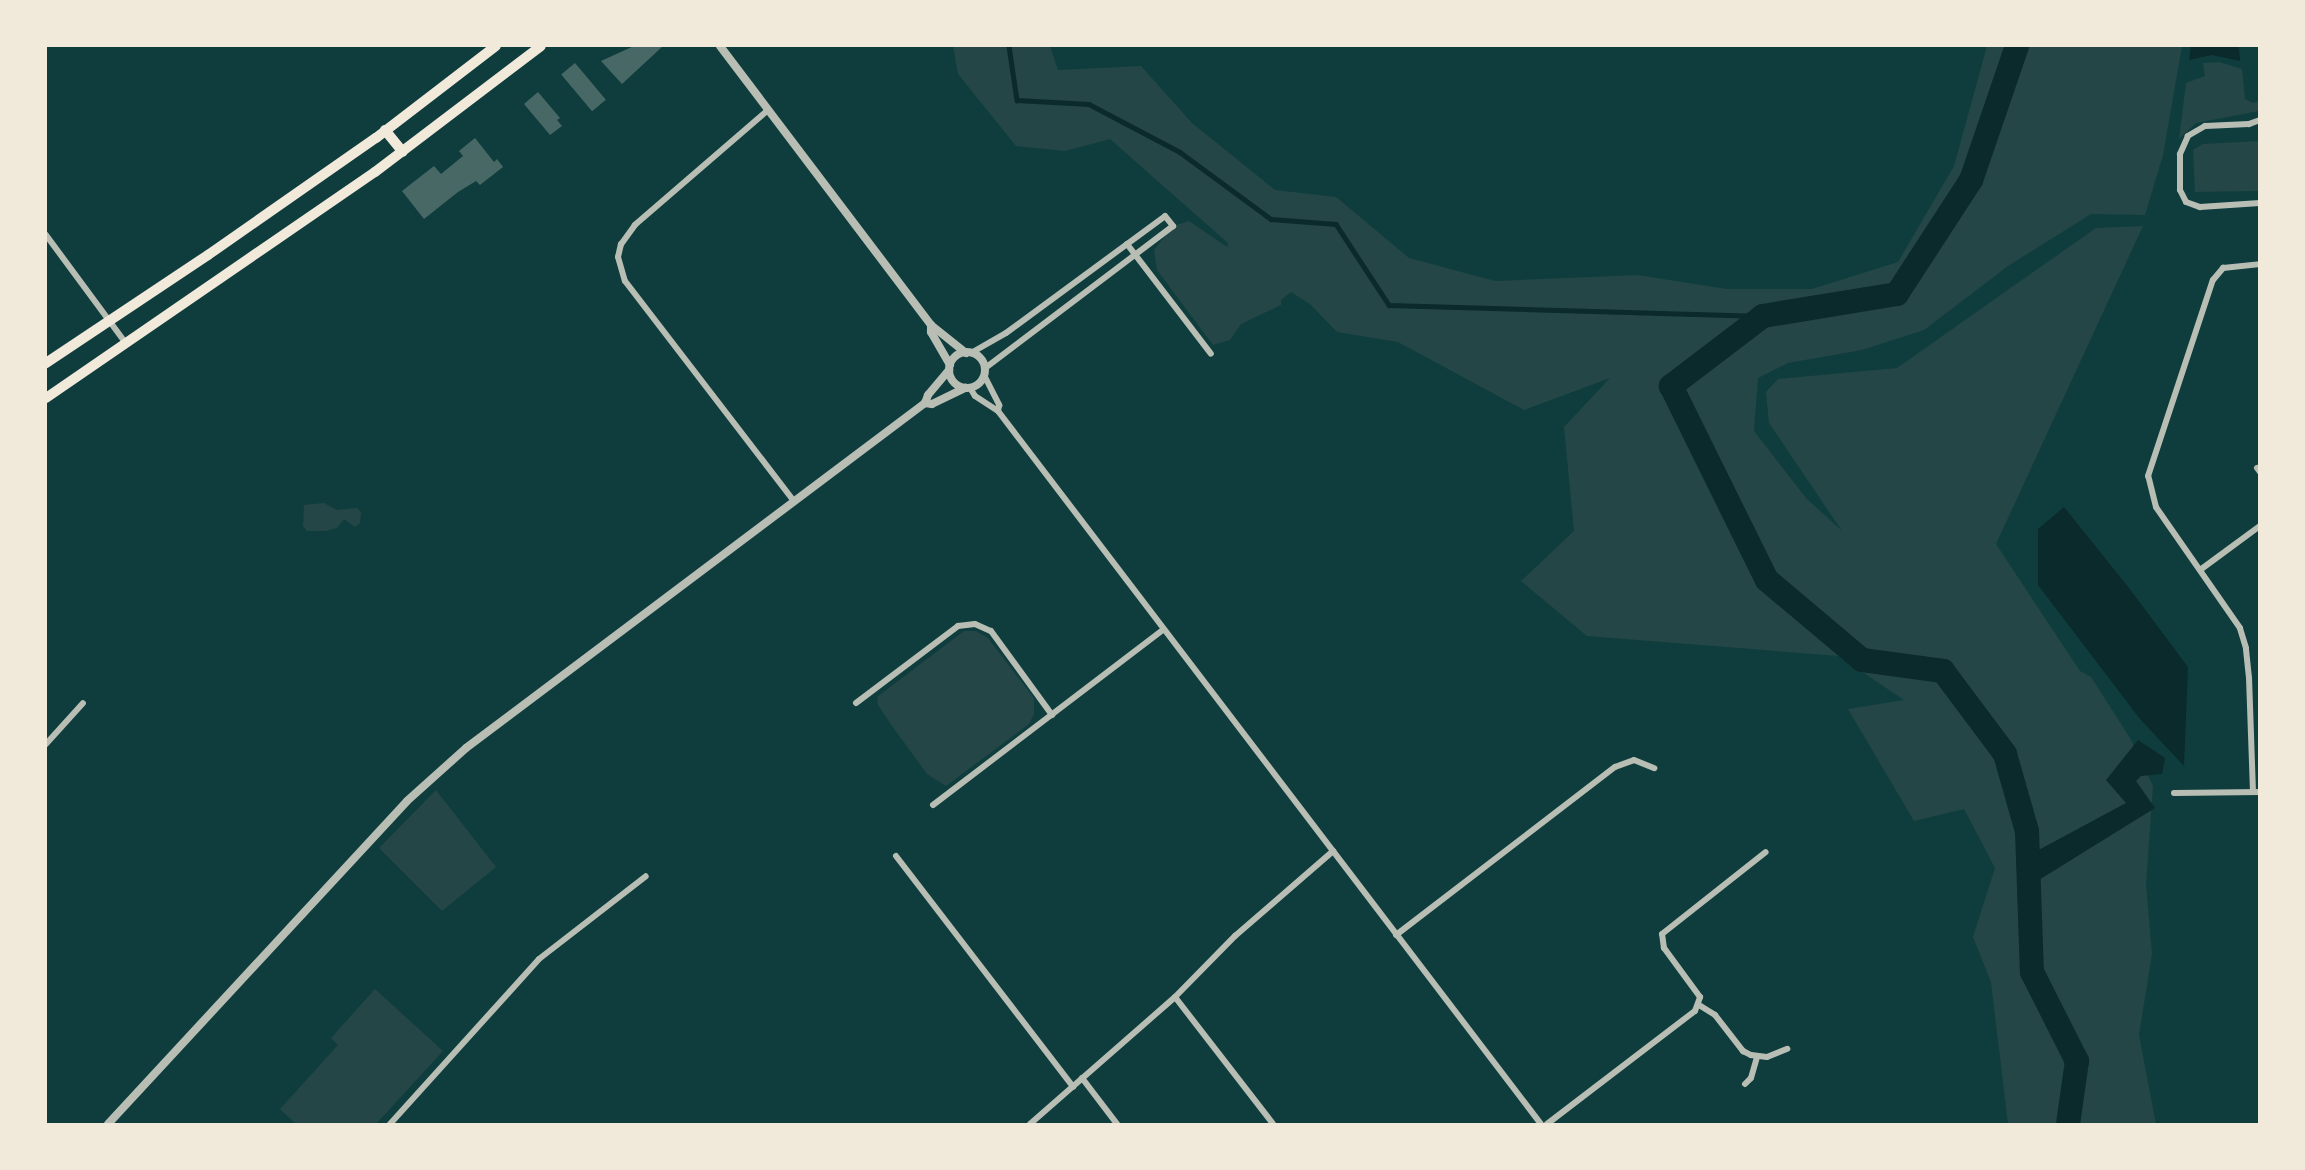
<!DOCTYPE html>
<style>
body{margin:0}
#map{position:relative;width:2305px;height:1170px;overflow:hidden;background:#0f3d3e;font-family:"PT Sans Narrow",sans-serif}
div>[style]{position:absolute}
.green>*{inset:0;background:#244646}
.water>*{inset:0;background:#0a2a2b}
.stream>*{height:4.5px;margin:-2.25px;padding:0 2.25px;transform-origin:2.25px;border-radius:2.25px;background:#0a2a2b}
.river>*{height:24px;margin:-12px;padding:0 12px;transform-origin:12px;border-radius:12px;background:#0a2a2b}
.building>*{inset:0;background:#486865;transform-origin:0 0}
.minor>*{height:6px;margin:-3px;padding:0 3px;transform-origin:3px;border-radius:3px;background:#b8beb3}
.tertiary>*{height:8px;margin:-4px;padding:0 4px;transform-origin:4px;border-radius:4px;background:#b8beb3}
.tertiary>.ring{margin:-4px;padding:0;box-sizing:content-box;background:none;border:8px solid #b8beb3;border-radius:50%}
.trunk>*{height:10px;margin:-5px;padding:0 5px;transform-origin:5px;border-radius:5px;background:#f1e9da}
span{translate:-50% -50%;white-space:nowrap;text-align:center;line-height:1.15;-webkit-text-stroke:7px #f1e9da;paint-order:stroke}
.frame{position:absolute;inset:0;border:47px solid #f1e9da;pointer-events:none}
</style>
<div id="map">
<div class="green">
<i style="clip-path:polygon(953px 46px,1050px 46px,1058px 70px,1141px 66px,1192px 123px,1275px 190px,1336px 197px,1409px 258px,1495px 281px,1637px 275px,1727px 289px,1812px 289px,1898px 262px,1954px 166px,1987px 46px,2182px 46px,2163px 155px,2145px 215px,2091px 214px,2008px 266px,1924px 330px,1862px 350px,1788px 363px,1758px 378px,1754px 431px,1806px 498px,1842px 531px,1769px 423px,1766px 392px,1778px 379px,1897px 368px,2096px 228px,2143px 226px,1996px 544px,2080px 671px,2091px 677px,2130px 738px,2153px 786px,2146px 884px,2152px 954px,2139px 1035px,2156px 1124px,2008px 1124px,1991px 982px,1973px 937px,1995px 868px,1964px 809px,1914px 821px,1848px 709px,1904px 700px,1839px 656px,1587px 636px,1521px 581px,1574px 531px,1564px 427px,1610px 378px,1524px 410px,1398px 342px,1337px 332px,1310px 304px,1291px 292px,1281px 300px,1281px 305px,1241px 324px,1230px 340px,1213px 345px,1157px 270px,1154px 250px,1173px 226px,1189px 221px,1227px 247px,1228px 243px,1110px 139px,1065px 151px,1016px 146px,958px 74px)"></i>
<i style="clip-path:polygon(2219px 62px,2242px 69px,2245px 99px,2253px 103px,2259px 101px,2259px 111px,2196px 123px,2179px 139px,2186px 83px,2205px 76px,2203px 63px)"></i>
<i style="clip-path:polygon(2259px 141px,2259px 191px,2195px 192px,2193px 150px,2203px 144px)"></i>
<i style="clip-path:polygon(324px 503px,337px 510px,357px 508px,361px 512px,360px 523px,355px 527px,344px 519px,337px 528px,326px 531px,307px 531px,303px 526px,304px 505px)"></i>
<i style="clip-path:polygon(964px 631px,976px 631px,988px 638px,1034px 698px,1034px 714px,1029px 724px,946px 786px,927px 774px,892px 726px,878px 705px,877px 697px)"></i>
<i style="clip-path:polygon(436px 790px,496px 867px,442px 911px,379px 848px)"></i>
<i style="clip-path:polygon(375px 989px,443px 1051px,376px 1124px,296px 1124px,280px 1109px,338px 1045px,331px 1038px)"></i>
</div>
<div class="water">
<i style="clip-path:polygon(2191px 46px,2239px 46px,2240px 61px,2212px 55px,2189px 60px)"></i>
<i style="clip-path:polygon(2064px 507px,2129px 588px,2188px 667px,2184px 766px,2140px 719px,2038px 585px,2038px 529px)"></i>
<i style="clip-path:polygon(2138px 740px,2165px 758px,2162px 774px,2141px 776px,2136px 781px,2155px 808px,2034px 883px,2033px 853px,2126px 803px,2106px 780px)"></i>
</div>
<div class="stream">
<i style="left:1009px;top:46px;width:55px;rotate:81.6deg"></i>
<i style="left:1017px;top:100px;width:72px;rotate:3.2deg"></i>
<i style="left:1089px;top:104px;width:103px;rotate:27.8deg"></i>
<i style="left:1180px;top:152px;width:113px;rotate:36.4deg"></i>
<i style="left:1271px;top:219px;width:65px;rotate:4.4deg"></i>
<i style="left:1336px;top:224px;width:97px;rotate:56.8deg"></i>
<i style="left:1389px;top:305px;width:374px;rotate:1.7deg"></i>
</div>
<div class="river">
<i style="left:2017px;top:46px;width:142px;rotate:108.9deg"></i>
<i style="left:1971px;top:180px;width:136px;rotate:123deg"></i>
<i style="left:1897px;top:294px;width:136px;rotate:170.7deg"></i>
<i style="left:1763px;top:316px;width:116px;rotate:142.7deg"></i>
<i style="left:1671px;top:386px;width:216px;rotate:63.7deg"></i>
<i style="left:1767px;top:580px;width:124px;rotate:40.1deg"></i>
<i style="left:1862px;top:660px;width:82px;rotate:7.7deg"></i>
<i style="left:1943px;top:671px;width:104px;rotate:53.2deg"></i>
<i style="left:2005px;top:754px;width:80px;rotate:74.1deg"></i>
<i style="left:2027px;top:831px;width:141px;rotate:88deg"></i>
<i style="left:2032px;top:972px;width:100px;rotate:63.2deg"></i>
<i style="left:2077px;top:1061px;width:64px;rotate:98.1deg"></i>
</div>
<div class="building">
<i style="clip-path:polygon(634px 46px,663px 46px,622px 84px,601px 61px)"></i>
<i style="left:575px;top:63px;width:48px;height:18px;rotate:50deg"></i>
<i style="clip-path:polygon(538px 92px,560px 118px,557px 120px,562px 126px,550px 135px,524px 104px)"></i>
<i style="clip-path:polygon(475px 138px,494px 162px,497px 159px,503px 167px,480px 185px,476px 181px,458px 192px,424px 219px,402px 191px,434px 166px,441px 174px,463px 156px,459px 151px)"></i>
</div>
<div class="minor">
<i style="left:768px;top:110px;width:176px;rotate:139.2deg"></i>
<i style="left:635px;top:225px;width:24px;rotate:126deg"></i>
<i style="left:621px;top:244px;width:13px;rotate:103deg"></i>
<i style="left:618px;top:257px;width:25px;rotate:74deg"></i>
<i style="left:625px;top:281px;width:277px;rotate:52.5deg"></i>
<i style="left:2260px;top:120px;width:12px;rotate:160deg"></i>
<i style="left:2249px;top:124px;width:44px;rotate:177.4deg"></i>
<i style="left:2205px;top:126px;width:20px;rotate:150deg"></i>
<i style="left:2188px;top:136px;width:20px;rotate:114deg"></i>
<i style="left:2180px;top:154px;width:36px;rotate:90deg"></i>
<i style="left:2180px;top:190px;width:13px;rotate:63deg"></i>
<i style="left:2186px;top:202px;width:15px;rotate:20deg"></i>
<i style="left:2200px;top:207px;width:60px;rotate:-3.8deg"></i>
<i style="left:46px;top:235px;width:133px;rotate:53.6deg"></i>
<i style="left:1127px;top:244px;width:138px;rotate:52.6deg"></i>
<i style="left:971px;top:353px;width:40px;rotate:-29.7deg"></i>
<i style="left:1006px;top:333px;width:197px;rotate:-36.3deg"></i>
<i style="left:1165px;top:216px;width:13px;rotate:51deg"></i>
<i style="left:1173px;top:226px;width:236px;rotate:142.9deg"></i>
<i style="left:984px;top:375px;width:34px;rotate:63deg"></i>
<i style="left:999px;top:405px;width:6px;rotate:99deg"></i>
<i style="left:970px;top:388px;width:9px;rotate:58deg"></i>
<i style="left:975px;top:396px;width:27px;rotate:33deg"></i>
<i style="left:998px;top:411px;width:896px;rotate:52.71deg"></i>
<i style="left:2257px;top:468px;width:5px;rotate:53deg"></i>
<i style="left:2200px;top:570px;width:74px;rotate:-36.3deg"></i>
<i style="left:856px;top:703px;width:128px;rotate:-37deg"></i>
<i style="left:958px;top:626px;width:17px;rotate:-7deg"></i>
<i style="left:975px;top:624px;width:17px;rotate:24deg"></i>
<i style="left:991px;top:631px;width:104px;rotate:54deg"></i>
<i style="left:46px;top:744px;width:55px;rotate:-47.9deg"></i>
<i style="left:2253px;top:792px;width:114px;rotate:-92deg"></i>
<i style="left:2249px;top:678px;width:30px;rotate:-96deg"></i>
<i style="left:2246px;top:648px;width:21px;rotate:-107deg"></i>
<i style="left:2240px;top:628px;width:147px;rotate:-124.8deg"></i>
<i style="left:2156px;top:507px;width:32px;rotate:-104deg"></i>
<i style="left:2148px;top:476px;width:206px;rotate:-71.7deg"></i>
<i style="left:2213px;top:280px;width:16px;rotate:-50deg"></i>
<i style="left:2223px;top:268px;width:37px;rotate:-6deg"></i>
<i style="left:2174px;top:793px;width:86px;rotate:-0.7deg"></i>
<i style="left:933px;top:805px;width:289px;rotate:-37.3deg"></i>
<i style="left:896px;top:856px;width:291px;rotate:52.5deg"></i>
<i style="left:1396px;top:935px;width:276px;rotate:-37.5deg"></i>
<i style="left:1615px;top:767px;width:20px;rotate:-20deg"></i>
<i style="left:1634px;top:760px;width:22px;rotate:22deg"></i>
<i style="left:1175px;top:997px;width:160px;rotate:52.3deg"></i>
<i style="left:1699px;top:1005px;width:19px;rotate:32deg"></i>
<i style="left:1715px;top:1015px;width:46px;rotate:52.1deg"></i>
<i style="left:1743px;top:1051px;width:9px;rotate:27deg"></i>
<i style="left:1751px;top:1055px;width:16px;rotate:7deg"></i>
<i style="left:1767px;top:1057px;width:22px;rotate:-22deg"></i>
<i style="left:1082px;top:1078px;width:58px;rotate:52.7deg"></i>
<i style="left:1745px;top:1084px;width:8px;rotate:-45deg"></i>
<i style="left:1751px;top:1078px;width:22px;rotate:-74deg"></i>
<i style="left:390px;top:1124px;width:222px;rotate:-47.9deg"></i>
<i style="left:539px;top:959px;width:135px;rotate:-37.8deg"></i>
<i style="left:1030px;top:1124px;width:193px;rotate:-41.2deg"></i>
<i style="left:1175px;top:997px;width:86px;rotate:-45.5deg"></i>
<i style="left:1235px;top:936px;width:130px;rotate:-40.9deg"></i>
<i style="left:1547px;top:1124px;width:186px;rotate:-37.4deg"></i>
<i style="left:1695px;top:1011px;width:15px;rotate:-70deg"></i>
<i style="left:1700px;top:997px;width:61px;rotate:-126.3deg"></i>
<i style="left:1664px;top:948px;width:14px;rotate:-98deg"></i>
<i style="left:1662px;top:934px;width:132px;rotate:-38.3deg"></i>
</div>
<div class="tertiary">
<i style="left:720px;top:46px;width:350px;rotate:52.9deg"></i>
<i style="left:931px;top:325px;width:45px;rotate:38.7deg"></i>
<i style="left:931px;top:325px;width:7px;rotate:90deg"></i>
<i style="left:931px;top:332px;width:38px;rotate:60deg"></i>
<i class="ring" style="left:949px;top:352px;width:28px;height:28px"></i>
<i style="left:925px;top:403px;width:7px;rotate:8deg"></i>
<i style="left:932px;top:404px;width:37px;rotate:-26deg"></i>
<i style="left:108px;top:1124px;width:440px;rotate:-47.2deg"></i>
<i style="left:407px;top:801px;width:79px;rotate:-41.9deg"></i>
<i style="left:466px;top:748px;width:574px;rotate:-36.93deg"></i>
<i style="left:925px;top:403px;width:9px;rotate:-69deg"></i>
<i style="left:928px;top:395px;width:33px;rotate:-50deg"></i>
</div>
<div class="trunk">
<i style="left:385px;top:130px;width:28px;rotate:51deg"></i>
<i style="left:46px;top:363px;width:195px;rotate:-33.7deg"></i>
<i style="left:208px;top:255px;width:205px;rotate:-34.9deg"></i>
<i style="left:376px;top:138px;width:151px;rotate:-37.5deg"></i>
<i style="left:46px;top:398px;width:399px;rotate:-34.5deg"></i>
<i style="left:375px;top:172px;width:208px;rotate:-37.2deg"></i>
</div>
<div class="frame"></div>
</div>
